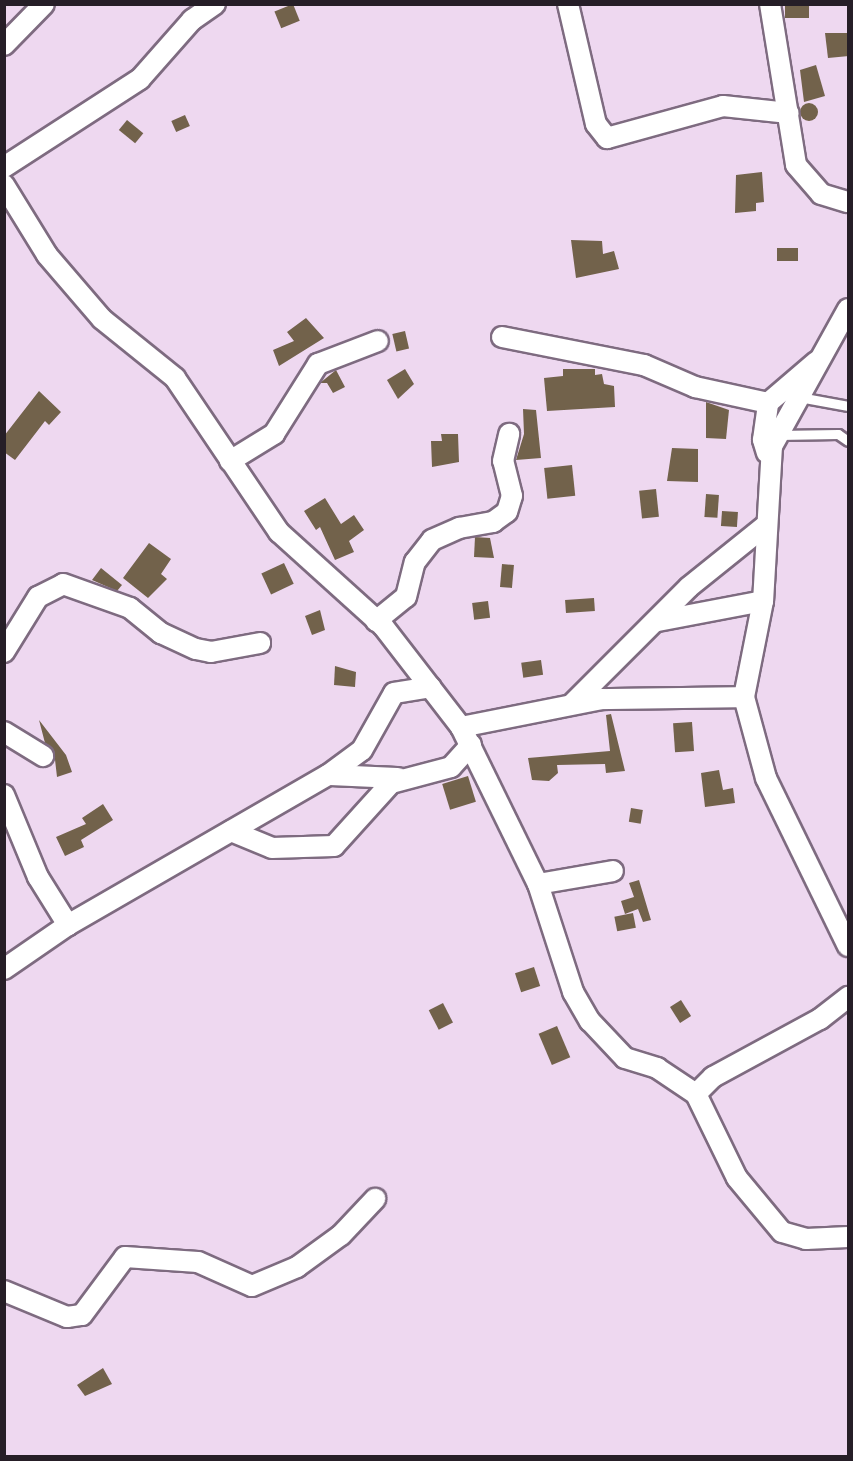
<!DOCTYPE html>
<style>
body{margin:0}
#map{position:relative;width:853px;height:1461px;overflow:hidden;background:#eed8f0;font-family:"Varela Round",sans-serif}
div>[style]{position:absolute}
.building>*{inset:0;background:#72624b;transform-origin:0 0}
.round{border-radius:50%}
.roads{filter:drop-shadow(2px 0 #7e6b80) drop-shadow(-2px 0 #7e6b80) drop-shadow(0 2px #7e6b80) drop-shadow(0 -2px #7e6b80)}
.lane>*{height:9px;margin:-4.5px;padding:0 4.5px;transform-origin:4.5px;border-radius:4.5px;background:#fff}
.street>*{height:20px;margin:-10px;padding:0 10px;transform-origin:10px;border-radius:10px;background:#fff}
span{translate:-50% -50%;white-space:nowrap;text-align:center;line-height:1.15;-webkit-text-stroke:6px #fce5fd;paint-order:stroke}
.frame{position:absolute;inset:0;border:6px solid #261e27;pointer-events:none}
</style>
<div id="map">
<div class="building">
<i style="left:293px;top:4px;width:18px;height:20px;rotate:68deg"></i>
<i style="left:785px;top:4px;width:24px;height:14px"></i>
<i style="clip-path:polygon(825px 33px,849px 33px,849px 56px,828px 58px)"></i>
<i style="clip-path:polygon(816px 65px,825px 96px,804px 102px,800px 70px)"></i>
<i class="round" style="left:800px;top:103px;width:18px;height:18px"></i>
<i style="left:185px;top:115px;width:12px;height:15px;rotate:66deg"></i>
<i style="left:127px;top:120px;width:21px;height:13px;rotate:39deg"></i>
<i style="clip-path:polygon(762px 172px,764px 202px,756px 203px,756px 211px,735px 213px,736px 175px)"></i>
<i style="clip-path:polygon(571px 240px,602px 241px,603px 254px,614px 251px,619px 269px,576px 278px)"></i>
<i style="left:798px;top:248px;width:13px;height:21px;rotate:90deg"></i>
<i style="clip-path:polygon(306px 318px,324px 338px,279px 366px,273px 350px,294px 341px,287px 332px)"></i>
<i style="left:405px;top:331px;width:18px;height:13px;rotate:77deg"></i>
<i style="clip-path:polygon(405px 369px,414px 384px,398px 399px,387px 380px)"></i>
<i style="clip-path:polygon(563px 369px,595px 369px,595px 375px,602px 374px,604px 384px,614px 386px,615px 407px,547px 411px,544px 378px,563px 376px)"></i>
<i style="clip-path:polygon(336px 370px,345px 387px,333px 393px,327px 383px,320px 383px)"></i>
<i style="clip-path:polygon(39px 391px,61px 412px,49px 425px,45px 421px,15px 460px,4px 452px,4px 436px)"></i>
<i style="clip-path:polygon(706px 402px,729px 410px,726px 439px,706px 438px)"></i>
<i style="clip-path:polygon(523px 409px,536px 410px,541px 458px,516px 460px,524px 434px)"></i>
<i style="clip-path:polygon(441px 434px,458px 434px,459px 462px,432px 467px,431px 441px,442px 441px)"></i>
<i style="clip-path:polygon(672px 448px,698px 449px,698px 482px,667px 481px)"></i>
<i style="left:572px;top:465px;width:31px;height:28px;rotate:84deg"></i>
<i style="left:656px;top:489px;width:28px;height:17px;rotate:84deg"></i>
<i style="left:706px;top:494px;width:13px;height:23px;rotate:4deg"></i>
<i style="clip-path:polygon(325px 498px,341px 524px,354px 515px,364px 530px,349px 541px,354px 552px,335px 560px,320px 527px,316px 530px,304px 511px)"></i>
<i style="left:722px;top:511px;width:16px;height:15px;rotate:4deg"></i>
<i style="clip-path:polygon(475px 537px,490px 538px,494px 558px,474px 557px)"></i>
<i style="clip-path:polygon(149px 543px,171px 559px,161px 574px,167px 579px,148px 598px,123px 578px)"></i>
<i style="left:284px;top:563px;width:23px;height:25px;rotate:65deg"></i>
<i style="left:502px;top:564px;width:12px;height:23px;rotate:5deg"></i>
<i style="clip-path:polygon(101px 568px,122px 585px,117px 591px,92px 580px)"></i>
<i style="left:594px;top:598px;width:13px;height:29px;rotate:86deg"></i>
<i style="left:488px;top:601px;width:17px;height:16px;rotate:83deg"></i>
<i style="clip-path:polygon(320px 610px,325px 630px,312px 635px,305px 616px)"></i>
<i style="left:541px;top:660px;width:15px;height:20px;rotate:82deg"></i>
<i style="clip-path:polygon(335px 666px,356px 672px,355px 687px,334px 685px)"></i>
<i style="clip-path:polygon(611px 714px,625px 771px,606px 773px,605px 764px,557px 765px,558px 773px,549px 781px,532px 780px,528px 758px,610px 751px,606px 715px)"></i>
<i style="clip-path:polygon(39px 720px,66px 755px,72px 772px,57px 777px,54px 751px,45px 743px)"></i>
<i style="left:692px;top:722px;width:29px;height:19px;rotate:86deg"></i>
<i style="clip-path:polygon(719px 770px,723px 790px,733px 788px,735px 803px,705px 807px,701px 773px)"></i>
<i style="left:468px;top:776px;width:27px;height:27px;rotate:73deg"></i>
<i style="clip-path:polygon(103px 804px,113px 820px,81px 840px,84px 847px,65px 856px,56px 837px,86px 824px,82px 818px)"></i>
<i style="left:631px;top:808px;width:12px;height:14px;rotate:9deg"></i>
<i style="clip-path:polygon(639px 880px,651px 920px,643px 922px,638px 909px,625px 914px,621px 901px,634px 897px,629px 883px)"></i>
<i style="left:633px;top:913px;width:15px;height:19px;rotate:79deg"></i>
<i style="left:534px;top:967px;width:20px;height:20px;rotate:72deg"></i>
<i style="left:681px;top:1000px;width:19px;height:13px;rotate:58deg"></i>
<i style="left:443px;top:1003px;width:22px;height:16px;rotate:63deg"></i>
<i style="left:557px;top:1026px;width:34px;height:20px;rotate:67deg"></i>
<i style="clip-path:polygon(103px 1368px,112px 1384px,85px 1396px,77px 1385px)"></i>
</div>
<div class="roads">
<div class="lane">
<i style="left:799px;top:397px;width:50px;rotate:10.4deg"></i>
<i style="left:778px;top:435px;width:60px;rotate:-1deg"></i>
<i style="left:838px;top:434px;width:12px;rotate:35deg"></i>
</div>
<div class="street">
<i style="left:568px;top:4px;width:123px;rotate:76.9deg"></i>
<i style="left:596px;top:124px;width:18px;rotate:52deg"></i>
<i style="left:607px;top:138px;width:120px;rotate:-15.4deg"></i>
<i style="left:723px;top:106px;width:66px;rotate:6.1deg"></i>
<i style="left:770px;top:4px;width:163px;rotate:80.8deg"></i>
<i style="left:796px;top:165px;width:38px;rotate:49deg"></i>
<i style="left:821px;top:194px;width:28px;rotate:17deg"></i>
<i style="left:4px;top:45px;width:57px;rotate:-45.7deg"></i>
<i style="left:4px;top:167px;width:162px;rotate:-32.9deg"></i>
<i style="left:140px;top:79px;width:79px;rotate:-48.6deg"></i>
<i style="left:192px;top:20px;width:28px;rotate:-35deg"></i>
<i style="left:4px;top:185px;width:82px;rotate:58.4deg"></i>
<i style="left:47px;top:255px;width:84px;rotate:49.3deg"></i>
<i style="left:102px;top:319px;width:94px;rotate:38.9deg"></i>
<i style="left:175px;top:378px;width:186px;rotate:56deg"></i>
<i style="left:279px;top:532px;width:140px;rotate:42.1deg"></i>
<i style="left:383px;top:626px;width:128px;rotate:52.3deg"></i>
<i style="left:461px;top:727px;width:144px;rotate:-11.2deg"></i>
<i style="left:602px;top:699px;width:142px;rotate:-0.8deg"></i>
<i style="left:848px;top:309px;width:157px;rotate:119deg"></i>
<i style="left:772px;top:446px;width:155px;rotate:93.3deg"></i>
<i style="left:763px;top:601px;width:98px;rotate:101.2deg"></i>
<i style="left:744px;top:697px;width:84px;rotate:74.8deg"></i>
<i style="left:766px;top:778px;width:187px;rotate:64deg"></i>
<i style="left:502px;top:337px;width:145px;rotate:11.2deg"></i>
<i style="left:644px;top:365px;width:56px;rotate:23.3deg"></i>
<i style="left:695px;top:387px;width:75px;rotate:12.4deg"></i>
<i style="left:767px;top:453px;width:14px;rotate:-107deg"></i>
<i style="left:763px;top:440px;width:37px;rotate:-82deg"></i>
<i style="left:768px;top:403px;width:63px;rotate:-40.5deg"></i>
<i style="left:230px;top:461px;width:52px;rotate:-31.5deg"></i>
<i style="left:274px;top:434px;width:83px;rotate:-57.8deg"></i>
<i style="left:318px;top:364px;width:64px;rotate:-21deg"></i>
<i style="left:376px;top:621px;width:38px;rotate:-39deg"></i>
<i style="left:406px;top:597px;width:36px;rotate:-76deg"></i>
<i style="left:415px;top:562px;width:28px;rotate:-52deg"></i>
<i style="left:432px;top:540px;width:30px;rotate:-24deg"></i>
<i style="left:459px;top:528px;width:35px;rotate:-10deg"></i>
<i style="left:493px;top:522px;width:17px;rotate:-36deg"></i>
<i style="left:507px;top:512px;width:17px;rotate:-73deg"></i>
<i style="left:512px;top:496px;width:36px;rotate:-104deg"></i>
<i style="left:503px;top:461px;width:28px;rotate:-77deg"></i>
<i style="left:658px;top:621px;width:107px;rotate:-10.8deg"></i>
<i style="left:4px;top:652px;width:65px;rotate:-58.3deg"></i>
<i style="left:38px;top:597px;width:28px;rotate:-27deg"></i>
<i style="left:63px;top:584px;width:71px;rotate:19.7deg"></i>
<i style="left:130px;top:608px;width:40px;rotate:39deg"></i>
<i style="left:161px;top:633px;width:38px;rotate:25deg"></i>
<i style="left:196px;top:649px;width:15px;rotate:11deg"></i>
<i style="left:211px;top:652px;width:50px;rotate:-10.4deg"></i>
<i style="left:572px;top:704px;width:165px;rotate:-45deg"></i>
<i style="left:689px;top:587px;width:97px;rotate:-38.8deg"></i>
<i style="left:461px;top:727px;width:175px;rotate:63.9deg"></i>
<i style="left:538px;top:884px;width:114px;rotate:72deg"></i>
<i style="left:573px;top:992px;width:34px;rotate:60deg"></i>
<i style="left:590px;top:1021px;width:51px;rotate:46.6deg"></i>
<i style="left:625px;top:1058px;width:34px;rotate:17deg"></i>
<i style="left:657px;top:1068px;width:47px;rotate:33.7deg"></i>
<i style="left:696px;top:1094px;width:93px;rotate:64deg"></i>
<i style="left:737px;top:1178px;width:70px;rotate:50.2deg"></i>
<i style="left:782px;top:1232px;width:25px;rotate:16deg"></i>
<i style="left:806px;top:1239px;width:42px;rotate:-2.7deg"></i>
<i style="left:4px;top:732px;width:46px;rotate:31.6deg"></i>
<i style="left:329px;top:775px;width:69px;rotate:2.5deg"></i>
<i style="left:4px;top:795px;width:89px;rotate:67.5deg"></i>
<i style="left:38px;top:877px;width:57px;rotate:58deg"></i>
<i style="left:231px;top:831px;width:44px;rotate:22.5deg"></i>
<i style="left:272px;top:848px;width:62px;rotate:-1.8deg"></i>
<i style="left:334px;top:846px;width:85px;rotate:-47.9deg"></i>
<i style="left:391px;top:783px;width:62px;rotate:-14.9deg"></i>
<i style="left:451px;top:767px;width:30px;rotate:-48deg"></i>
<i style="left:538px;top:884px;width:76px;rotate:-9.8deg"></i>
<i style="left:4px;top:969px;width:78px;rotate:-34.5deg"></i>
<i style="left:68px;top:925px;width:300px;rotate:-30deg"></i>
<i style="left:328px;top:775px;width:42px;rotate:-36.3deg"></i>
<i style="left:362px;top:750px;width:65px;rotate:-60.7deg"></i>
<i style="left:394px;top:693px;width:37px;rotate:-9deg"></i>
<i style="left:696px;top:1094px;width:24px;rotate:-45deg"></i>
<i style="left:713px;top:1077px;width:122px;rotate:-28.5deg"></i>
<i style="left:820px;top:1019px;width:36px;rotate:-38deg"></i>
<i style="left:4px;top:1291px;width:68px;rotate:22.4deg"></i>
<i style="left:67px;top:1317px;width:15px;rotate:-8deg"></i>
<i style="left:82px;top:1315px;width:72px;rotate:-53.4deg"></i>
<i style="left:125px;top:1257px;width:73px;rotate:3.9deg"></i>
<i style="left:198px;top:1262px;width:59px;rotate:24deg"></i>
<i style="left:252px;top:1286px;width:49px;rotate:-22.9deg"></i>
<i style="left:297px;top:1267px;width:54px;rotate:-36deg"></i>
<i style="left:341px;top:1235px;width:50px;rotate:-46.6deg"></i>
</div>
</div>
<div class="frame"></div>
</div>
